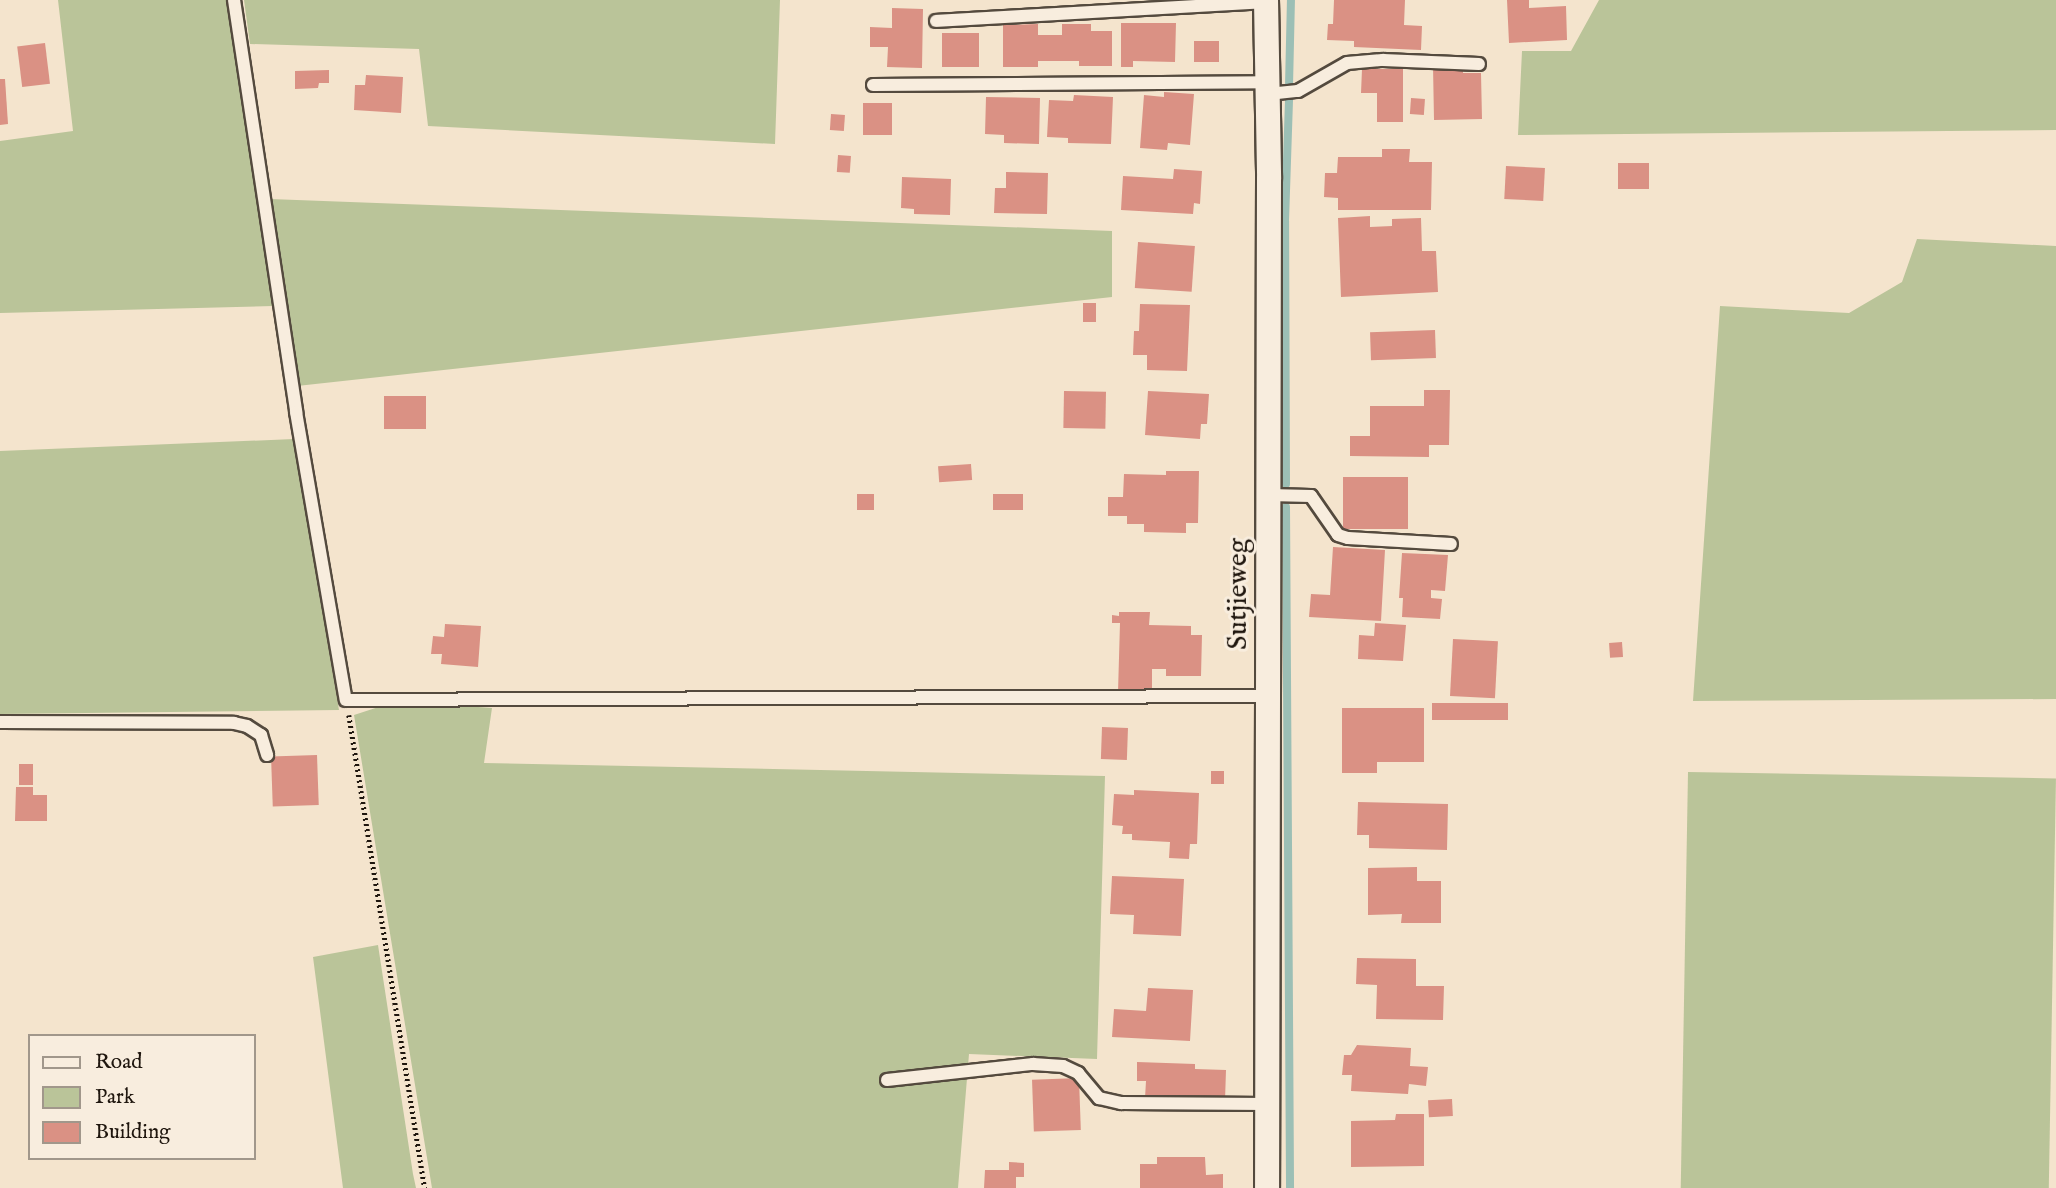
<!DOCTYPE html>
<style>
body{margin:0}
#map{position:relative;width:2056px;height:1188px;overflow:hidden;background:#f4e4cd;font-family:"IM FELL English",serif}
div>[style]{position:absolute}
.green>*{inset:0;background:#bac499;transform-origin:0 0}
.stream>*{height:8px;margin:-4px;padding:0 4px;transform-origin:4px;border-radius:4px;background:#9cbfb5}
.building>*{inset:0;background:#da9184;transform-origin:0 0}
.path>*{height:4.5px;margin-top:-2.25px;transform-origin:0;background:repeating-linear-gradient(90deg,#1f160e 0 2px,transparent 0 5.5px)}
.roads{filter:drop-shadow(2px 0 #544a3e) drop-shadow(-2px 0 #544a3e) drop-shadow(0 2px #544a3e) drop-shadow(0 -2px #544a3e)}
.service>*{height:12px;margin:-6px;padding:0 6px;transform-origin:6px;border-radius:6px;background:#f8edde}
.minor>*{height:24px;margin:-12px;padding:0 12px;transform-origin:12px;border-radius:12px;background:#f8edde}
span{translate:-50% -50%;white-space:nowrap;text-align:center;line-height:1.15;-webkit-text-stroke:6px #f8edde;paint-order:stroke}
.street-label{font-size:28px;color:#1f160e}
.legend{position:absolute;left:28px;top:1034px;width:228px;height:126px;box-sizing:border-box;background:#f8edde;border:2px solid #a1978b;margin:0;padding:9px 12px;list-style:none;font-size:21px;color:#1f160e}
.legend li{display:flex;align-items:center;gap:14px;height:35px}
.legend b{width:35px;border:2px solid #a1978b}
</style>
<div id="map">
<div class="green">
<i style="clip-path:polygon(58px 0,230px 0,273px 306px,0 313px,0 141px,73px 131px)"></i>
<i style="clip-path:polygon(244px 0,780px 0,775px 144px,428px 126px,419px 49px,250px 44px)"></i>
<i style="clip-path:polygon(1599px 0,2056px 0,2056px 130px,1518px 135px,1522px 51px,1571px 51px)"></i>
<i style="clip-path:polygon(270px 199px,1112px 231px,1112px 297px,297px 386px)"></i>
<i style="clip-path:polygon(1917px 239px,2056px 246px,2056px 699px,1693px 701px,1720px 306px,1849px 313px,1902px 282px)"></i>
<i style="clip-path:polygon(294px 439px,339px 710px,0 714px,0 451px)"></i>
<i style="clip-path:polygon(397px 701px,492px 708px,484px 763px,1105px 776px,1097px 1059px,969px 1054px,958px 1188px,432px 1188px,354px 715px)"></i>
<i style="left:1688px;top:772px;width:368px;height:416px;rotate:1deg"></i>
<i style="clip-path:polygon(378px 945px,413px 1174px,416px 1188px,343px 1188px,313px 957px)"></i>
</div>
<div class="stream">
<i style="left:1289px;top:86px;width:86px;rotate:-88.7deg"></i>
<i style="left:1286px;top:484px;width:263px;rotate:-90.2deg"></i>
<i style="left:1285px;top:221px;width:122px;rotate:-88.1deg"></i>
<i style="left:1286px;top:507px;width:681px;rotate:89.66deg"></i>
</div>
<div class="building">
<i style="clip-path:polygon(1334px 0,1405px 0,1404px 25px,1422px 26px,1421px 50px,1354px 47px,1354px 41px,1327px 40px,1328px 24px,1333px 24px)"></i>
<i style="clip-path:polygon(1507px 0,1529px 0,1529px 8px,1566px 6px,1567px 40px,1509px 43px)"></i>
<i style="clip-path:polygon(892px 8px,923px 9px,922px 68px,887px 67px,888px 47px,870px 47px,870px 27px,892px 28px)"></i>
<i style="clip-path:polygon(1121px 23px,1176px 23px,1175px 62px,1133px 61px,1133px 67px,1121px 67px)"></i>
<i style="clip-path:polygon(1038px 24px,1038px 35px,1062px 35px,1062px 24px,1091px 24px,1091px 31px,1112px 31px,1112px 66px,1079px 66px,1079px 61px,1038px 61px,1038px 67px,1003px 67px,1003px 25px)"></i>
<i style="left:942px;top:33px;width:37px;height:34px"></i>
<i style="left:1194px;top:41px;width:25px;height:21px"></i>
<i style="left:45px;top:43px;width:41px;height:28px;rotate:83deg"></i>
<i style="clip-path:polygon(1433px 66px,1463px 66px,1463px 73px,1481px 73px,1482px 119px,1434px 120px)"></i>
<i style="clip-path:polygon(1362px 69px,1403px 69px,1403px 122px,1377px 122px,1377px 93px,1361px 93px)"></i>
<i style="clip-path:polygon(329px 70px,329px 83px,319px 83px,318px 88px,295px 89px,295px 71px)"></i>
<i style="clip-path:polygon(366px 75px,403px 77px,401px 113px,354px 110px,355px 85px,365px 85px)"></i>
<i style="clip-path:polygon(0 79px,5px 79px,8px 124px,0 125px)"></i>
<i style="clip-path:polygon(1164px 92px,1194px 94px,1190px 145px,1168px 143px,1167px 150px,1140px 148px,1144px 95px,1164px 97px)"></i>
<i style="clip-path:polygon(1074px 95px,1113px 97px,1111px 144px,1068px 143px,1068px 138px,1047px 137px,1049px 100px,1073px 101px)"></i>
<i style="clip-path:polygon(986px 97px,1040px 98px,1039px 144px,1004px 143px,1004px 135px,985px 134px)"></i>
<i style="left:1411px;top:98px;width:14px;height:16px;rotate:4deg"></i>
<i style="left:863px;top:103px;width:29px;height:32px"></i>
<i style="left:831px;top:114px;width:14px;height:16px;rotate:4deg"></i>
<i style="clip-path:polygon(1382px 149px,1410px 149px,1409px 162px,1432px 162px,1431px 210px,1338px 210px,1338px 198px,1324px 197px,1325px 173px,1337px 173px,1338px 157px,1382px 157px)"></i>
<i style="left:838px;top:155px;width:13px;height:17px;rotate:4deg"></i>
<i style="left:1618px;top:163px;width:31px;height:26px"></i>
<i style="left:1506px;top:166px;width:39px;height:33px;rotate:3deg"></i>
<i style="clip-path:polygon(1174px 169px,1202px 171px,1200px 204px,1194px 203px,1193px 214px,1121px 210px,1123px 176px,1173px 179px)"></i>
<i style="clip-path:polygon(1006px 172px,1048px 173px,1047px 214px,994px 213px,995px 188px,1006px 188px)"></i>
<i style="clip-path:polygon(902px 177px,951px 179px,950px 215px,914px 214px,914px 209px,901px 208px)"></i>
<i style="clip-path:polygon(1370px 216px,1370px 227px,1392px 226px,1392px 219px,1421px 218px,1422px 251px,1436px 251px,1438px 292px,1341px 297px,1338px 218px)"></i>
<i style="left:1138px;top:242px;width:57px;height:46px;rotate:4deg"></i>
<i style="left:1083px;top:303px;width:13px;height:19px"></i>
<i style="clip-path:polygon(1140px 304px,1190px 305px,1187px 371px,1147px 370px,1147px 355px,1133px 355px,1134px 331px,1139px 331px)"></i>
<i style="left:1435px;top:330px;width:28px;height:65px;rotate:88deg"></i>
<i style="clip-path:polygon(1424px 390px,1450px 390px,1449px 445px,1429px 445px,1429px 457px,1350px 456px,1350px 436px,1370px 436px,1370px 406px,1424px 406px)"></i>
<i style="left:1064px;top:391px;width:42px;height:37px;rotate:1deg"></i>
<i style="clip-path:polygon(1148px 391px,1209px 394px,1207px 424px,1201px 424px,1200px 439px,1145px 435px)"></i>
<i style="left:426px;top:396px;width:33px;height:42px;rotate:90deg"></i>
<i style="left:971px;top:464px;width:16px;height:33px;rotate:86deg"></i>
<i style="clip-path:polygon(1166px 471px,1199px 471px,1198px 523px,1186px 523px,1186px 533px,1144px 532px,1144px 524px,1127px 524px,1127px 516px,1108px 516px,1108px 497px,1123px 497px,1124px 474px,1166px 475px)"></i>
<i style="left:1343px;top:477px;width:65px;height:52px"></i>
<i style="left:857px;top:494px;width:17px;height:16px"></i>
<i style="left:993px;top:494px;width:30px;height:16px"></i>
<i style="clip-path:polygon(1333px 547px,1385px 550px,1381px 621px,1309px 617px,1311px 594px,1330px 595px)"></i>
<i style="clip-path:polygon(1402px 553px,1448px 555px,1445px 591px,1431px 590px,1431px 598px,1442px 599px,1440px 619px,1402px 617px,1403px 598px,1399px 598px)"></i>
<i style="clip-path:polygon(1119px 612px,1150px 612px,1149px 625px,1191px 626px,1191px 635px,1202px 635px,1201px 676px,1166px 676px,1166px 669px,1152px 669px,1152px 693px,1118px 692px,1120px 623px,1112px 623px,1112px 615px,1119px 616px)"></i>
<i style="clip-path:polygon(1375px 623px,1406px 625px,1403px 661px,1358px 659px,1359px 635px,1374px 636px)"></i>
<i style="clip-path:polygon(445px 624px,481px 626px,478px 667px,441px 664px,442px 654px,431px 654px,433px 636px,444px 637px)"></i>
<i style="left:1453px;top:639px;width:45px;height:57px;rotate:3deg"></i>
<i style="left:1622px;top:642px;width:15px;height:13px;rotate:86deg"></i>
<i style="left:1432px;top:703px;width:76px;height:17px"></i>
<i style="clip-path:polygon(1342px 708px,1424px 708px,1424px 762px,1377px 762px,1377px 773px,1342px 773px)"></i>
<i style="left:1102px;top:727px;width:26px;height:32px;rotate:2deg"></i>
<i style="left:317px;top:755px;width:50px;height:46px;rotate:88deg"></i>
<i style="left:19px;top:764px;width:14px;height:21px"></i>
<i style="left:1211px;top:771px;width:13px;height:13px"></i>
<i style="clip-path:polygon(16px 787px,33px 787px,33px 795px,47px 795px,47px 821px,15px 821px)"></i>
<i style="clip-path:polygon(1134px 790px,1199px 793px,1197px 844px,1190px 844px,1189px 859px,1169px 858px,1170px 842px,1132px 840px,1132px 834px,1122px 834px,1123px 826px,1112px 825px,1114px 794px,1134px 795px)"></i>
<i style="clip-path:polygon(1358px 802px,1448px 804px,1447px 850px,1369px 848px,1369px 835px,1357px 835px)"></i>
<i style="clip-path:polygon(1417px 867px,1417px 881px,1441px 881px,1441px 923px,1401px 923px,1402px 914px,1368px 915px,1368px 868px)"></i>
<i style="clip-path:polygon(1112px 876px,1184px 879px,1181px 936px,1133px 934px,1134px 915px,1110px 914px)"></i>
<i style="clip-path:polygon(1357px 958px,1416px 959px,1416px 986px,1444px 986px,1443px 1020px,1376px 1019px,1377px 985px,1356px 984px)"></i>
<i style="clip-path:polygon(1148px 988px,1193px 990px,1190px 1041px,1112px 1037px,1114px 1009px,1146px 1011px)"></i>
<i style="clip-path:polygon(1357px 1045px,1411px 1048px,1410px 1066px,1428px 1067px,1426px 1086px,1409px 1084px,1408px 1094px,1351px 1091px,1352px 1075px,1342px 1075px,1344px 1055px,1351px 1055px)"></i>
<i style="clip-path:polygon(1137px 1062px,1195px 1064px,1195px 1069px,1226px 1070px,1225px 1101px,1145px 1098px,1146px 1081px,1137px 1081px)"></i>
<i style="left:1079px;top:1078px;width:52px;height:47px;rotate:88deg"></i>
<i style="left:1452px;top:1099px;width:17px;height:24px;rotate:87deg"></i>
<i style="clip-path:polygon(1396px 1114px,1424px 1114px,1424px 1166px,1351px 1167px,1351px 1121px,1395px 1120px)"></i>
<i style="clip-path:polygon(1157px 1157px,1205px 1157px,1206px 1175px,1223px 1174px,1223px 1188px,1140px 1188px,1140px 1164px,1157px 1164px)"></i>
<i style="clip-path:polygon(1009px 1162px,1024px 1163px,1024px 1177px,1016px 1177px,1016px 1188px,984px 1188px,985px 1170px,1009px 1170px)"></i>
</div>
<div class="path">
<i style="left:349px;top:715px;width:479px;rotate:80.9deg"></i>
</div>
<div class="roads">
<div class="service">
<i style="left:234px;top:0;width:417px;rotate:81.4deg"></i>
<i style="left:296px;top:412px;width:292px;rotate:80.2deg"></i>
<i style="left:346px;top:700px;width:923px;rotate:-0.25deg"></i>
<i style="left:936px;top:21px;width:330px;rotate:-3.3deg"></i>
<i style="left:873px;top:85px;width:395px;rotate:-0.4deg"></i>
<i style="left:1268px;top:94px;width:30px;rotate:-6deg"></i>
<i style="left:1298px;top:91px;width:56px;rotate:-29.7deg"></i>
<i style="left:1347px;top:63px;width:36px;rotate:-5deg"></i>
<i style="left:1383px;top:60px;width:96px;rotate:2.4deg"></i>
<i style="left:1269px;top:495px;width:42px;rotate:1.4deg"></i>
<i style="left:1311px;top:496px;width:47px;rotate:55.3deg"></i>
<i style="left:1338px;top:535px;width:10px;rotate:17deg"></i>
<i style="left:1348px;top:538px;width:103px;rotate:3.3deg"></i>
<i style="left:0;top:722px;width:234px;rotate:0.2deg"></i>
<i style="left:234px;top:723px;width:13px;rotate:13deg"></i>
<i style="left:247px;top:726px;width:17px;rotate:33deg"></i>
<i style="left:261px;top:735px;width:21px;rotate:73deg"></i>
<i style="left:887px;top:1080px;width:147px;rotate:-6.3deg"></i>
<i style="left:1033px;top:1064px;width:30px;rotate:4deg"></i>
<i style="left:1063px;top:1066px;width:17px;rotate:25deg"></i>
<i style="left:1078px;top:1073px;width:33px;rotate:50deg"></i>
<i style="left:1099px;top:1098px;width:23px;rotate:13deg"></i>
<i style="left:1121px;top:1103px;width:146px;rotate:0.4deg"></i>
</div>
<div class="minor">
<i style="left:1266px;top:0;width:179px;rotate:89deg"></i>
<i style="left:1269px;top:179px;width:1009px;rotate:90.11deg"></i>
</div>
</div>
<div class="street-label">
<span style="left:1239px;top:594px;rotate:-90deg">Sutjieweg</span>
</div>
<ul class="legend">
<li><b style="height:9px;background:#f8edde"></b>Road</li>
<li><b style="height:19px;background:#bac499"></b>Park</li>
<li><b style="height:19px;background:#da9184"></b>Building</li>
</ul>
</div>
